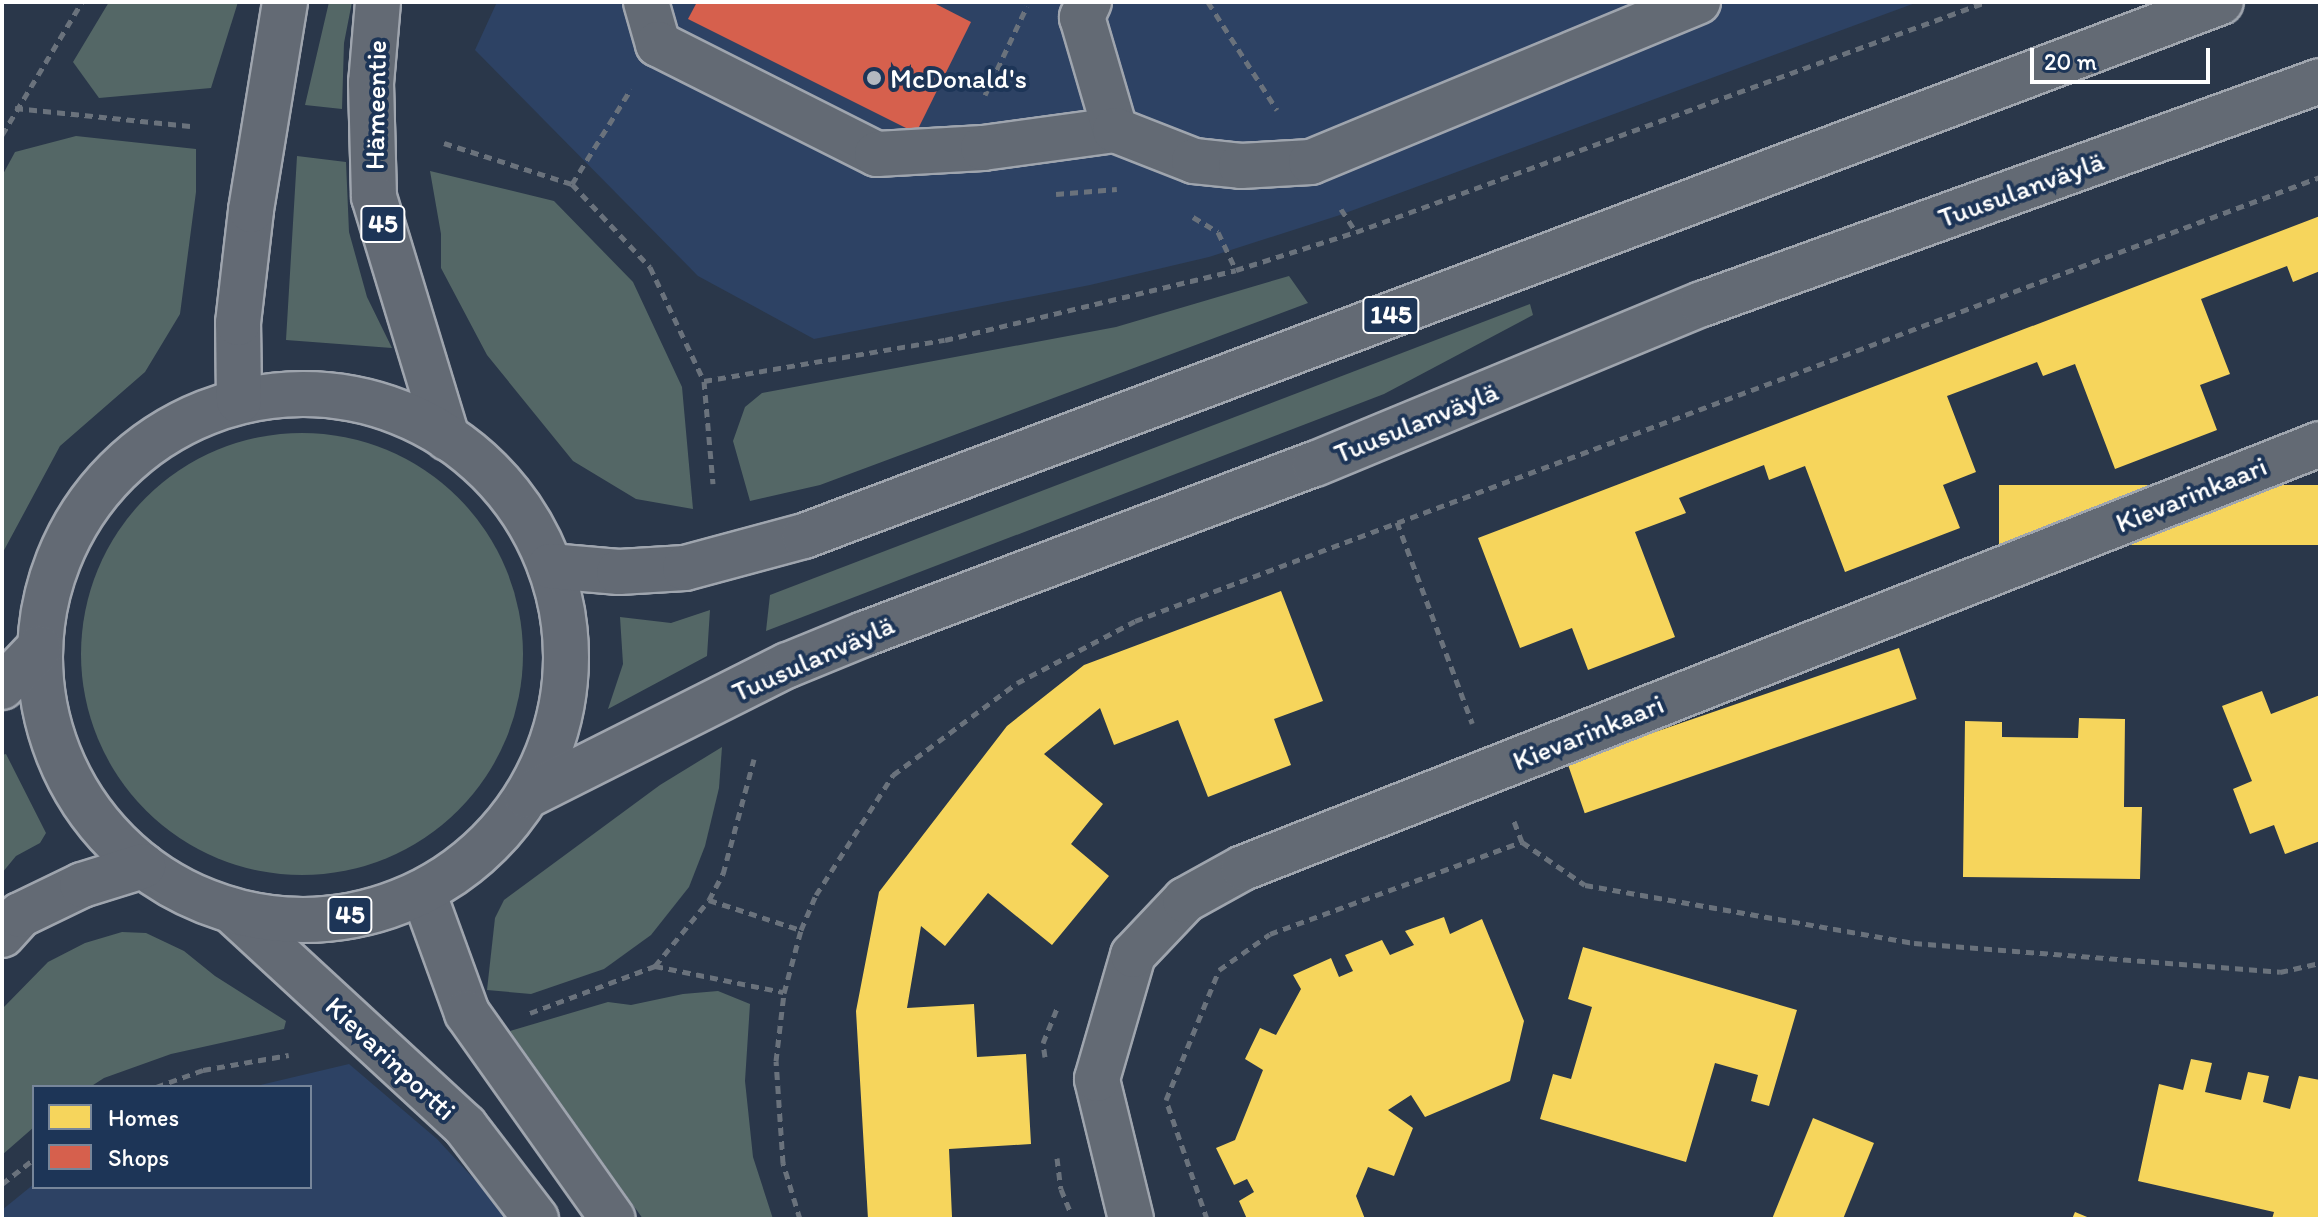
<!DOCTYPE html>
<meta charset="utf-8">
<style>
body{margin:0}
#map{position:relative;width:2322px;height:1221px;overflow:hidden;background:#2a374a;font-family:Itim,sans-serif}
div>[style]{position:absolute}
.built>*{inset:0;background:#2d4264}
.green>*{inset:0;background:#546766}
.round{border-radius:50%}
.homes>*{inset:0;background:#f6d55c;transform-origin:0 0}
.shops>*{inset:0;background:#d6604d}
.path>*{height:5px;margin-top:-2.5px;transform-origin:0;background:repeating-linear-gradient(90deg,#6a727c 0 8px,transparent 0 14px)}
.roads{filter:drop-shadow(2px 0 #9fa5ae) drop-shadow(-2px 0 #9fa5ae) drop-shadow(0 2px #9fa5ae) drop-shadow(0 -2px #9fa5ae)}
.minor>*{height:44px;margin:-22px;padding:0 22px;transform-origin:22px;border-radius:22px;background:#636a74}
.major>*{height:44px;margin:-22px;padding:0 22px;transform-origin:22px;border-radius:22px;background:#636a74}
.major>.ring{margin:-22px;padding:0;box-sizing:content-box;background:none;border:44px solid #636a74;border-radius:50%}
.dots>*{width:22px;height:22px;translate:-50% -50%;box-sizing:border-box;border:4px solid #1d3557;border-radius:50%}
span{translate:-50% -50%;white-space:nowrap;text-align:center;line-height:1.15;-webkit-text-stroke:8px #1d3557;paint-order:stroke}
.shield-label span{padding:2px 6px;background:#1d3557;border:2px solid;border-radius:6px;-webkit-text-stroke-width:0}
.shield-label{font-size:26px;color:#fff;font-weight:700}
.poi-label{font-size:28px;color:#fff}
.left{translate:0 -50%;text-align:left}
.street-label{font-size:28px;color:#fff}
.frame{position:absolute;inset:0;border:4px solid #fff;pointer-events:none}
.legend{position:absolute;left:32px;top:1085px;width:280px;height:104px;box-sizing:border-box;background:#1d3557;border:2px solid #77869a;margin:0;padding:10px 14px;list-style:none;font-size:24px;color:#fff}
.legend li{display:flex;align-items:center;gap:16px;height:40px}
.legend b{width:40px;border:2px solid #77869a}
.scale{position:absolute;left:2030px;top:48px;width:180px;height:36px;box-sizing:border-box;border:4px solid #fff;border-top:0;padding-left:10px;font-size:24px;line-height:28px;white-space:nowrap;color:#fff;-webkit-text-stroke:6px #1d3557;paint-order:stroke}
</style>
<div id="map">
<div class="built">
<i style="clip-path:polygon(497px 2px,1918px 2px,1340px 215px,1209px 257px,1090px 285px,814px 339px,698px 276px,475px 50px)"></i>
<i style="clip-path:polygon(349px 1064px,437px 1139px,511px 1219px,2px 1219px,2px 1210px,34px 1184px,310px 1187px,310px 1087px,252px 1087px)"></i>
</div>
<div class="green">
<i style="clip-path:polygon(109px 2px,238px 2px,211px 88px,99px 98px,73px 62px)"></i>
<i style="clip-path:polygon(329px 2px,352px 2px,344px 43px,342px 109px,305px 105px)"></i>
<i style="clip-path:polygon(76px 136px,196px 149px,196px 192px,180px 314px,145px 372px,60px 446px,2px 554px,2px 176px,15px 152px)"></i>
<i style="clip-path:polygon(297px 156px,346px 162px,349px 232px,367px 297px,392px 348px,286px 340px)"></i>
<i style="clip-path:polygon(430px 171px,554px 201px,633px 282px,682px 387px,693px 509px,636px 499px,573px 461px,487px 355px,441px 268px,441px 234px)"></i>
<i style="clip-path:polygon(1289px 276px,1308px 303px,820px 485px,750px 501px,733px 441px,745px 407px,762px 393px,1116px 327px)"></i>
<i style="clip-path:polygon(1530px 304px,1533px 315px,1384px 394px,766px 631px,770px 595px)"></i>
<i class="round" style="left:81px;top:433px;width:442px;height:442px"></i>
<i style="clip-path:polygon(710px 610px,707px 656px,608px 709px,623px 664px,620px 617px,671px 623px)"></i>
<i style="clip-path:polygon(722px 747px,719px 788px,705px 846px,689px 887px,651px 935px,604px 969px,531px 994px,487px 990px,495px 918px,504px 900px,660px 785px)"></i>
<i style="clip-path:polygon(6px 754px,46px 833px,40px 843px,16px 856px,2px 873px,2px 755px)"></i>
<i style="clip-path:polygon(122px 932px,146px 933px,184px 951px,215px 976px,286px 1021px,284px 1029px,171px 1054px,104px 1078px,90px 1087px,34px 1087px,34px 1127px,2px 1155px,2px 1009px,48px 962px,85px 943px)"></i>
<i style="clip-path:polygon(718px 991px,750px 1004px,745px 1081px,753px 1157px,773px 1219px,643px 1219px,510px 1031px,608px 1002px,631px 1005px,683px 994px)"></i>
</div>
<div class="homes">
<i style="clip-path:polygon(2320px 216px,2320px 271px,2293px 282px,2287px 266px,2201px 299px,2230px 374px,2200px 385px,2217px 430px,2115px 469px,2075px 364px,2043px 376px,2037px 362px,1947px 396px,1976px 472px,1943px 485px,1960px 528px,1845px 572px,1805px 466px,1769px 480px,1764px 465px,1679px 498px,1686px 513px,1635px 532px,1675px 637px,1588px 670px,1572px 628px,1520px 648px,1478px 538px)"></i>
<i style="left:2320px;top:485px;width:60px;height:321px;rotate:90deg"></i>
<i style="clip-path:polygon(1281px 591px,1323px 701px,1274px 719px,1291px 765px,1208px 797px,1178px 720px,1114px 745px,1100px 708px,1044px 754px,1103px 804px,1071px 844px,1109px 876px,1052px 945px,988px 893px,945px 946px,921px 926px,907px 1008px,974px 1004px,977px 1057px,1026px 1054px,1031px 1144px,949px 1149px,952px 1217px,868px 1219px,856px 1011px,879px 892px,1007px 726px,1084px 665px)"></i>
<i style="left:1899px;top:648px;width:54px;height:351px;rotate:71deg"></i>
<i style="clip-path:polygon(2262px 691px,2271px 714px,2320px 695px,2320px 841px,2285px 854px,2274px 825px,2250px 834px,2233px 789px,2252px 781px,2222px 706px)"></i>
<i style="clip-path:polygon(2079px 718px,2125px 719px,2124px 807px,2142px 807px,2140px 879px,1963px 877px,1965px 721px,2002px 722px,2002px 737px,2078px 738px)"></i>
<i style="clip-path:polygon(1444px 917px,1450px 934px,1482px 919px,1524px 1021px,1510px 1081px,1425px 1117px,1411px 1095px,1388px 1110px,1413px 1128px,1394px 1176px,1368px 1167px,1356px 1196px,1365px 1219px,1247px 1219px,1239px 1201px,1254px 1192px,1247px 1179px,1234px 1185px,1216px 1148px,1235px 1140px,1263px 1070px,1245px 1059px,1260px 1028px,1276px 1035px,1301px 989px,1293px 975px,1331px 958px,1339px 977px,1353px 971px,1345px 955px,1382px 940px,1390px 955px,1414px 945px,1405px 931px)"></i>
<i style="clip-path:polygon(1583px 947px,1797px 1010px,1769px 1106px,1751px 1101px,1758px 1075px,1715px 1063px,1686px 1162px,1540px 1119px,1553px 1074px,1571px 1079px,1592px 1007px,1568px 999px)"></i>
<i style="clip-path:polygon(2191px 1059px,2212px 1063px,2205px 1092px,2241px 1100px,2248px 1072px,2269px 1076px,2263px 1102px,2290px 1109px,2299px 1076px,2320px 1080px,2320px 1219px,2272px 1219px,2274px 1212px,2138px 1181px,2159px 1084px,2183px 1090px)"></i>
<i style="clip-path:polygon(1813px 1118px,1874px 1143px,1843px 1219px,1772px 1219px)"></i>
<i style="clip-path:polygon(2075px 1212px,2092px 1219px,2072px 1219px)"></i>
</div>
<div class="shops">
<i style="clip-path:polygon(697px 2px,932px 2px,971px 22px,916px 133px,688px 19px)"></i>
</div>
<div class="path">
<i style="left:1208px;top:2px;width:128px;rotate:57.4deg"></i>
<i style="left:985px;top:95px;width:98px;rotate:-64.7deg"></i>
<i style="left:15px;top:108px;width:176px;rotate:5.9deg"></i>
<i style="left:2px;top:135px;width:155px;rotate:-59deg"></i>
<i style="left:444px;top:143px;width:134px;rotate:17.8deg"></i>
<i style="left:572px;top:184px;width:114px;rotate:46.8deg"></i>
<i style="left:650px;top:267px;width:126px;rotate:64.7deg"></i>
<i style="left:704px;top:381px;width:244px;rotate:-9.7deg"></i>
<i style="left:945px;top:340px;width:299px;rotate:-13.5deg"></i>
<i style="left:1236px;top:270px;width:126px;rotate:-17.6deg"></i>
<i style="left:1356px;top:232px;width:671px;rotate:-20.06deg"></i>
<i style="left:572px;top:184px;width:112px;rotate:-58.2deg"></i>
<i style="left:1056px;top:194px;width:61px;rotate:-4.7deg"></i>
<i style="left:1341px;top:209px;width:27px;rotate:57deg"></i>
<i style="left:1193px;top:217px;width:29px;rotate:31deg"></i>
<i style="left:1218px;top:232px;width:42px;rotate:64.7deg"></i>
<i style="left:704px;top:381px;width:103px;rotate:85deg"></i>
<i style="left:1397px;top:522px;width:215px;rotate:69.5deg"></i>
<i style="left:1522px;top:842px;width:76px;rotate:34.3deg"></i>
<i style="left:1585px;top:885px;width:334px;rotate:10deg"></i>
<i style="left:1914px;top:943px;width:367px;rotate:4.5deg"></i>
<i style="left:2280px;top:972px;width:41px;rotate:-12.7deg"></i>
<i style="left:709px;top:900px;width:97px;rotate:18.1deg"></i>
<i style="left:655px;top:966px;width:131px;rotate:11.5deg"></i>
<i style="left:530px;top:1013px;width:134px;rotate:-20.6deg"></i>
<i style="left:655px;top:966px;width:85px;rotate:-50.7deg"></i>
<i style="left:709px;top:900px;width:30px;rotate:-62deg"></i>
<i style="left:723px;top:874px;width:119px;rotate:-74.9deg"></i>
<i style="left:1045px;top:1057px;width:14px;rotate:-98deg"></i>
<i style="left:1043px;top:1043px;width:40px;rotate:-68deg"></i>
<i style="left:156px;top:1087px;width:50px;rotate:-19.9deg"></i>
<i style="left:203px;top:1070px;width:87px;rotate:-9.9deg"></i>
<i style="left:1057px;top:1158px;width:31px;rotate:83deg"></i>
<i style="left:1061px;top:1189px;width:27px;rotate:68deg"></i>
<i style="left:2px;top:1184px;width:41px;rotate:-38deg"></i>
<i style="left:800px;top:1219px;width:59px;rotate:-106.9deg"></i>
<i style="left:783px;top:1163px;width:102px;rotate:-93.9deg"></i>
<i style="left:776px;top:1061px;width:68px;rotate:-83.3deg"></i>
<i style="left:784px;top:993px;width:65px;rotate:-74.9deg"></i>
<i style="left:801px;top:930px;width:38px;rotate:-67deg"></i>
<i style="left:816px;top:895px;width:143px;rotate:-57.3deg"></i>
<i style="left:893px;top:775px;width:154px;rotate:-36.6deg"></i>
<i style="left:1017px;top:683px;width:133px;rotate:-27.7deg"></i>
<i style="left:1135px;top:621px;width:1265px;rotate:-20.54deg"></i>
<i style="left:1207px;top:1219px;width:126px;rotate:-109deg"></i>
<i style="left:1166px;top:1100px;width:140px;rotate:-67.8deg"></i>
<i style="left:1219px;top:970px;width:62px;rotate:-35.2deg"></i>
<i style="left:1270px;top:934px;width:268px;rotate:-20.1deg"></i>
<i style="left:1522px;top:842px;width:25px;rotate:-111deg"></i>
</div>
<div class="roads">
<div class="minor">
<i style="left:646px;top:2px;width:44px;rotate:74.1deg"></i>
<i style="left:658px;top:44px;width:245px;rotate:26.7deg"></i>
<i style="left:877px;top:154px;width:106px;rotate:-3.2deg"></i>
<i style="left:983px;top:148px;width:133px;rotate:-7.8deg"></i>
<i style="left:1089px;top:2px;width:17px;rotate:115deg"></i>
<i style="left:1082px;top:17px;width:118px;rotate:73.7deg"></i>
<i style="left:1115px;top:130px;width:85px;rotate:21.4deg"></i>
<i style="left:1194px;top:161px;width:47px;rotate:6.1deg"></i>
<i style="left:1241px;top:166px;width:70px;rotate:-3.3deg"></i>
<i style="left:1311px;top:162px;width:419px;rotate:-22.5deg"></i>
<i style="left:423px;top:892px;width:129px;rotate:70deg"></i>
<i style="left:467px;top:1013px;width:252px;rotate:54.7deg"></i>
<i style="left:232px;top:911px;width:317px;rotate:42.7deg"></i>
<i style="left:465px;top:1126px;width:117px;rotate:52.6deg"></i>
<i style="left:1131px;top:1219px;width:144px;rotate:-103.7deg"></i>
<i style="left:1097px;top:1079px;width:129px;rotate:-73.8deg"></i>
<i style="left:1133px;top:955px;width:76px;rotate:-46.6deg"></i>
<i style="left:1185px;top:900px;width:66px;rotate:-28.9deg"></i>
<i style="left:1243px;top:868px;width:1157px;rotate:-21.49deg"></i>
</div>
<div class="major">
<i style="left:378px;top:2px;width:81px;rotate:94.9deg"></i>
<i style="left:371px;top:83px;width:114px;rotate:88.5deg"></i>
<i style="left:374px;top:197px;width:252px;rotate:73.1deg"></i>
<i class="ring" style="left:40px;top:394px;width:482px;height:482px"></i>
<i style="left:239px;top:401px;width:78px;rotate:-90.7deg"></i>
<i style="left:238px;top:323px;width:114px;rotate:-83.4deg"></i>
<i style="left:251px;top:210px;width:211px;rotate:-80.7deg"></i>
<i style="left:550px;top:566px;width:69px;rotate:5deg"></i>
<i style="left:619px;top:572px;width:66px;rotate:-3.5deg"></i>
<i style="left:685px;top:568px;width:123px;rotate:-15.1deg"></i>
<i style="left:804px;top:536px;width:1514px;rotate:-20.65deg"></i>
<i style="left:2px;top:687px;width:54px;rotate:-46.5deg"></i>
<i style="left:527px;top:796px;width:292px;rotate:-26.7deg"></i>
<i style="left:788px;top:665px;width:82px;rotate:-22.2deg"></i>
<i style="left:864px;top:634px;width:482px;rotate:-20.7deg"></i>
<i style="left:1315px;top:464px;width:419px;rotate:-22.5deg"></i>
<i style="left:1702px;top:304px;width:657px;rotate:-19.84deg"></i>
<i style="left:2px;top:935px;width:27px;rotate:-48deg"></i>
<i style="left:20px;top:915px;width:69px;rotate:-25.8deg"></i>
<i style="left:82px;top:885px;width:64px;rotate:-17.3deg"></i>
</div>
</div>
<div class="dots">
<i style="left:874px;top:78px;background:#b4b9c0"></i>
</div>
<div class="shield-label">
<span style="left:383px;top:224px">45</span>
<span style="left:1391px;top:315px">145</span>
<span style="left:350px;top:915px">45</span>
</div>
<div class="poi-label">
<span class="left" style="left:890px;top:78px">McDonald's</span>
</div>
<div class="street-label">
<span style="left:375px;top:105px;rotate:-89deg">Hämeentie</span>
<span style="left:2021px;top:189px;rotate:-20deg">Tuusulanväylä</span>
<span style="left:1416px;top:422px;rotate:-22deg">Tuusulanväylä</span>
<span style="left:2191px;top:494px;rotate:-22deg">Kievarinkaari</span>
<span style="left:813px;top:658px;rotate:-24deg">Tuusulanväylä</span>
<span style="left:1588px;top:732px;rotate:-22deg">Kievarinkaari</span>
<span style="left:391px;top:1058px;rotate:43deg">Kievarinportti</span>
</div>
<div class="frame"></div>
<ul class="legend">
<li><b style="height:22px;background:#f6d55c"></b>Homes</li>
<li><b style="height:22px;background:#d6604d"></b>Shops</li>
</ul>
<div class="scale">20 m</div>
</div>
